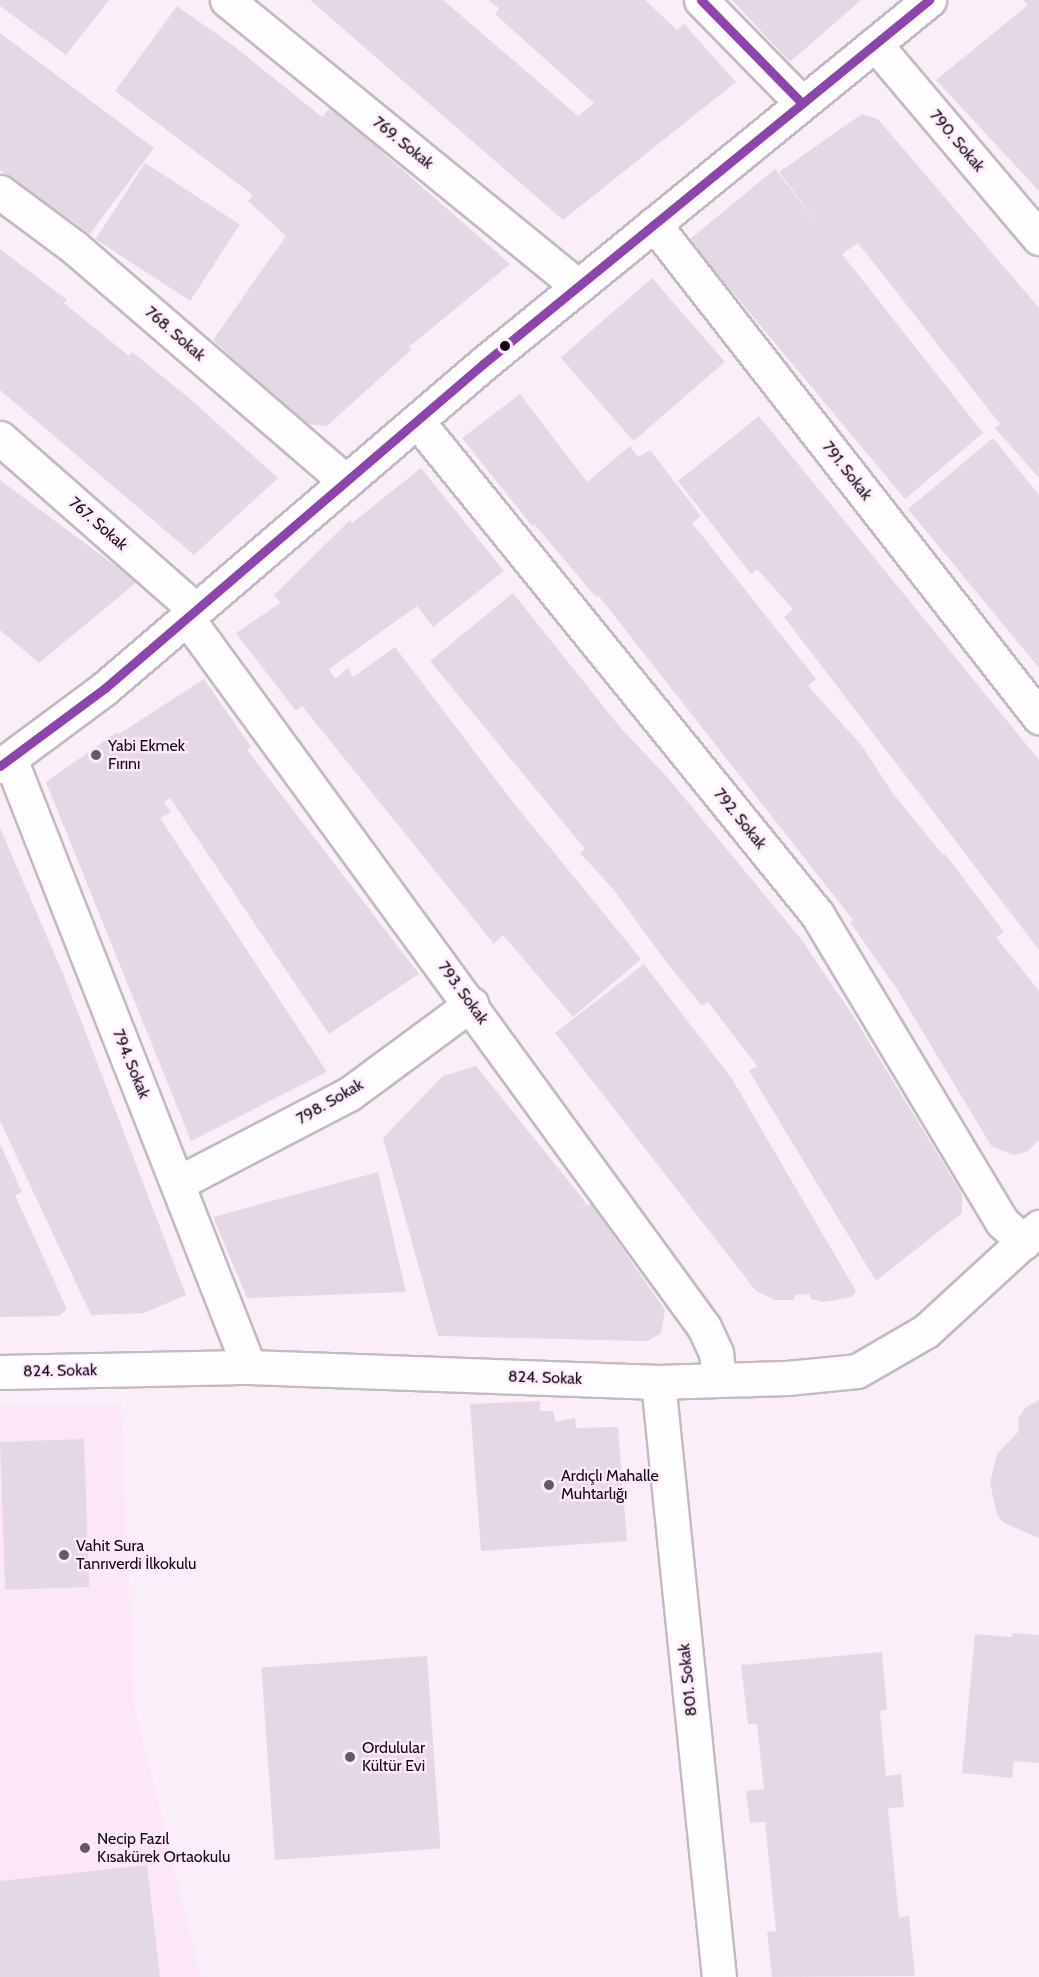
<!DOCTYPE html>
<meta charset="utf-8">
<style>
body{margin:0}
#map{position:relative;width:1039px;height:1977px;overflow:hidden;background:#faeff9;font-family:Cabin,sans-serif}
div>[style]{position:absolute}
.built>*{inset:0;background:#fce6fa}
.building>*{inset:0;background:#e4d8e5;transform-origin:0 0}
.roads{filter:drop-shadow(2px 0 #c3b9c2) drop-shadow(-2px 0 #c3b9c2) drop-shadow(0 2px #c3b9c2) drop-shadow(0 -2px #c3b9c2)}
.minor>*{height:33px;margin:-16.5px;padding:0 16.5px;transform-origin:16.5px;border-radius:16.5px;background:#fefdfe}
.tertiary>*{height:33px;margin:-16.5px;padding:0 16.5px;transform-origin:16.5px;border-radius:16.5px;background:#fefdfe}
.bus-1>*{height:9px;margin:-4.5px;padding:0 4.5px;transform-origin:4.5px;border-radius:4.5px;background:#8e44ad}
.dots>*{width:16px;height:16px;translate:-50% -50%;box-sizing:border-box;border:3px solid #ffeafd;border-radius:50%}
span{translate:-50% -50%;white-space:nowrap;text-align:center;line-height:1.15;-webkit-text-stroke:4.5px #ffeafd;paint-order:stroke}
.street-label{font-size:16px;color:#120a12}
.poi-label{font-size:16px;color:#120a12}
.left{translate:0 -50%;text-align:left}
</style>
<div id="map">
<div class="built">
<i style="clip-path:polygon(121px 1403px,134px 1704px,201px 1977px,0 1977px,0 1405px)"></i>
</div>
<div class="building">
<i style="clip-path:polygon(0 0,109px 0,66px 55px,0 6px)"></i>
<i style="clip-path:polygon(310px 0,443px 0,578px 116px,594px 103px,495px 14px,499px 8px,488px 0,645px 0,677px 30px,684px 24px,736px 82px,563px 220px)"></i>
<i style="clip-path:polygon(732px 0,861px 0,790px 62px)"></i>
<i style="clip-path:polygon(1023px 0,1039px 0,1039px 191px,936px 80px,1028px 5px)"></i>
<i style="clip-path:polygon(177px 6px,235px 47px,322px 117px,331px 107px,510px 264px,409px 347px,411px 350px,327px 426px,305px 424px,213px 340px,286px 236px,248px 201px,253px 195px,115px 91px)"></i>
<i style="clip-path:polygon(0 33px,154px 148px,90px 234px,0 170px)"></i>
<i style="clip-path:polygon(862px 114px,878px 119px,1039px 308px,1039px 478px,995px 428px,1000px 424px,858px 243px,842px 254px,983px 433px,905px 499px,689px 240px,775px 169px,822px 229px,779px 172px)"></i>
<i style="left:145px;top:163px;width:113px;height:91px;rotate:33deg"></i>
<i style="clip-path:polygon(0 249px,67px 300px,64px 303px,129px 356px,132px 352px,189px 398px,278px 478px,194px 555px,0 390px)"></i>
<i style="left:652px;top:278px;width:111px;height:121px;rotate:49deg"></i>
<i style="clip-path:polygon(520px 394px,587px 482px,630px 446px,638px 457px,650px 450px,701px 516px,692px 523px,816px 679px,808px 686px,862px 746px,894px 795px,943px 855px,945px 854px,1004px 932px,996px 937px,1039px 991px,1039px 1140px,1027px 1152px,1014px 1155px,992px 1147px,897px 989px,850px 922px,853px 920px,598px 595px,596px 597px,534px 524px,532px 526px,462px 438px)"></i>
<i style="clip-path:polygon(759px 416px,1039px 760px,1039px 950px,784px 617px,793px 609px,757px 569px,751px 574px,678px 481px)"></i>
<i style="clip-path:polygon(993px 438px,1039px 495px,1039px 668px,908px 509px)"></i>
<i style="clip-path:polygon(421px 468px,504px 571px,433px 627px,417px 606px,329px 669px,335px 679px,348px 668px,353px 677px,395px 647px,512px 801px,641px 959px,573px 1017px,503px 935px,494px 944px,302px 706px,296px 711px,236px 633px,280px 603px,274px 595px,350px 520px,352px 523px)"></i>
<i style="clip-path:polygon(0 480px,137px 582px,39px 663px,0 630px)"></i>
<i style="clip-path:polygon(513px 593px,619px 726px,668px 778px,801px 939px,852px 1014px,962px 1194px,962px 1213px,876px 1281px,749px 1071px,757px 1066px,708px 1002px,702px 1006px,667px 963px,613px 889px,580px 853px,585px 849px,430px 661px)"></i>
<i style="clip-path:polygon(204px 679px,251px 747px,247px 750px,419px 974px,329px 1034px,170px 798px,164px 802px,171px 812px,160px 818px,327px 1072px,191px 1141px,46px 782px,117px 732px,119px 734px)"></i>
<i style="clip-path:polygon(0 828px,64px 976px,186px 1295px,144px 1313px,91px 1315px,0 1121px)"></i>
<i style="clip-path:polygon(644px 964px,732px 1079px,856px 1291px,852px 1297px,823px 1302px,811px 1299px,809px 1294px,795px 1295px,794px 1300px,775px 1300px,756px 1291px,555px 1033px)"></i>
<i style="clip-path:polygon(476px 1066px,587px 1204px,571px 1210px,591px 1204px,665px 1310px,661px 1333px,648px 1341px,637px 1341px,438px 1336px,383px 1138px,443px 1076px)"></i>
<i style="clip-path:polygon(0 1144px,22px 1192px,15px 1195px,67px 1309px,59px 1316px,0 1317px)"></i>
<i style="clip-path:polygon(378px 1172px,406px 1292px,247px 1298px,213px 1217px)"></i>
<i style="clip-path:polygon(1039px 1400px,1039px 1538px,1004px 1523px,997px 1515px,990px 1483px,997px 1454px,1019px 1431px,1018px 1419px,1025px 1408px)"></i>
<i style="clip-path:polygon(540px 1401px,540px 1411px,553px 1411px,556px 1422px,575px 1418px,576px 1428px,618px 1427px,627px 1541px,481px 1551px,470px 1404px)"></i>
<i style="left:84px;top:1439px;width:148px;height:84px;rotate:88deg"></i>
<i style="clip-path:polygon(1012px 1633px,1039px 1635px,1039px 1763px,1014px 1761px,1012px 1778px,962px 1773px,975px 1634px,1011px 1637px)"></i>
<i style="clip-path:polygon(882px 1652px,887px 1710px,880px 1711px,886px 1776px,901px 1774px,904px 1807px,888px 1808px,899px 1918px,909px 1916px,915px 1976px,772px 1977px,767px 1932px,776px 1931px,765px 1822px,750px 1823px,746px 1791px,764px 1789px,757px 1724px,748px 1724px,741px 1665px)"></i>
<i style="left:427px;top:1656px;width:193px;height:166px;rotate:86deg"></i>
<i style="clip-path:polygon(147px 1865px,160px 1977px,0 1977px,0 1881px)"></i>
</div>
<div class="roads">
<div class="minor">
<i style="left:227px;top:0;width:453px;rotate:39.2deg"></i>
<i style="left:701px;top:0;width:144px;rotate:45.6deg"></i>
<i style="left:875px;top:44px;width:254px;rotate:49.8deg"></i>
<i style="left:0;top:192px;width:92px;rotate:36.6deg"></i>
<i style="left:74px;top:247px;width:359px;rotate:40.8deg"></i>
<i style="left:654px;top:224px;width:626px;rotate:52.01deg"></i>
<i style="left:417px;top:421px;width:635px;rotate:50.95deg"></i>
<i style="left:817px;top:914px;width:359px;rotate:59deg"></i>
<i style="left:1002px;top:1222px;width:30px;rotate:42deg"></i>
<i style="left:0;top:438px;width:261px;rotate:41.3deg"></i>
<i style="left:187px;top:618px;width:877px;rotate:53.9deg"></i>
<i style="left:704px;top:1327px;width:29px;rotate:65deg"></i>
<i style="left:716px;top:1353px;width:25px;rotate:83deg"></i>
<i style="left:11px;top:761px;width:651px;rotate:68.56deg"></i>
<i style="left:178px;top:1183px;width:193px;rotate:-27.5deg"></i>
<i style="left:349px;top:1094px;width:152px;rotate:-36.4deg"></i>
<i style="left:658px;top:1382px;width:598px;rotate:84.15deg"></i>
</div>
<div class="tertiary">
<i style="left:0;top:766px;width:131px;rotate:-36.6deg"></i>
<i style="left:105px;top:688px;width:498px;rotate:-40.6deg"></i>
<i style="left:483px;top:364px;width:576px;rotate:-39.22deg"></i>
<i style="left:0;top:1372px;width:249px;rotate:-1.2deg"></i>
<i style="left:249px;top:1367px;width:409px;rotate:2.1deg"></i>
<i style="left:658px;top:1382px;width:129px;rotate:-1.8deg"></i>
<i style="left:787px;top:1378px;width:70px;rotate:-5.7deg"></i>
<i style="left:857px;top:1371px;width:80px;rotate:-30.1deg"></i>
<i style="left:926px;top:1331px;width:154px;rotate:-42.6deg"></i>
</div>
</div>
<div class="bus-1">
<i style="left:701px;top:0;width:144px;rotate:45.6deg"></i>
<i style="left:0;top:766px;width:131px;rotate:-36.6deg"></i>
<i style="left:105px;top:688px;width:498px;rotate:-40.6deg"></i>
<i style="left:483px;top:364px;width:576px;rotate:-39.22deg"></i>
</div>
<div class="dots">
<i style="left:505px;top:346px;background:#120a12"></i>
<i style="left:96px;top:755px;background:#635a63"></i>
<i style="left:549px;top:1485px;background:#635a63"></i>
<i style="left:64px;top:1555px;background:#635a63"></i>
<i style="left:350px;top:1757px;background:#635a63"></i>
<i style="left:85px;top:1848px;background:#635a63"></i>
</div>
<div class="street-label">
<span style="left:957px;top:141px;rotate:50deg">790. Sokak</span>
<span style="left:403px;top:143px;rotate:39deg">769. Sokak</span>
<span style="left:175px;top:334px;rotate:41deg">768. Sokak</span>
<span style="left:847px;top:471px;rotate:52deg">791. Sokak</span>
<span style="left:98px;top:524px;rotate:41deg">767. Sokak</span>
<span style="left:740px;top:819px;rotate:51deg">792. Sokak</span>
<span style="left:463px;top:993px;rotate:54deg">793. Sokak</span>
<span style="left:131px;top:1064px;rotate:68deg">794. Sokak</span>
<span style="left:330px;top:1102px;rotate:-30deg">798. Sokak</span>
<span style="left:60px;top:1371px;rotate:-1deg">824. Sokak</span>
<span style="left:545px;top:1378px;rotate:2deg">824. Sokak</span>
<span style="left:688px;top:1680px;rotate:-96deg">801. Sokak</span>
</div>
<div class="poi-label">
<span class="left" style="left:108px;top:755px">Yabi Ekmek<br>Fırını</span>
<span class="left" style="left:561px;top:1485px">Ardıçlı Mahalle<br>Muhtarlığı</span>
<span class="left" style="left:76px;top:1555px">Vahit Sura<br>Tanrıverdi İlkokulu</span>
<span class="left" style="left:362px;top:1757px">Ordulular<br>Kültür Evi</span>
<span class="left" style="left:97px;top:1848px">Necip Fazıl<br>Kısakürek Ortaokulu</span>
</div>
</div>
